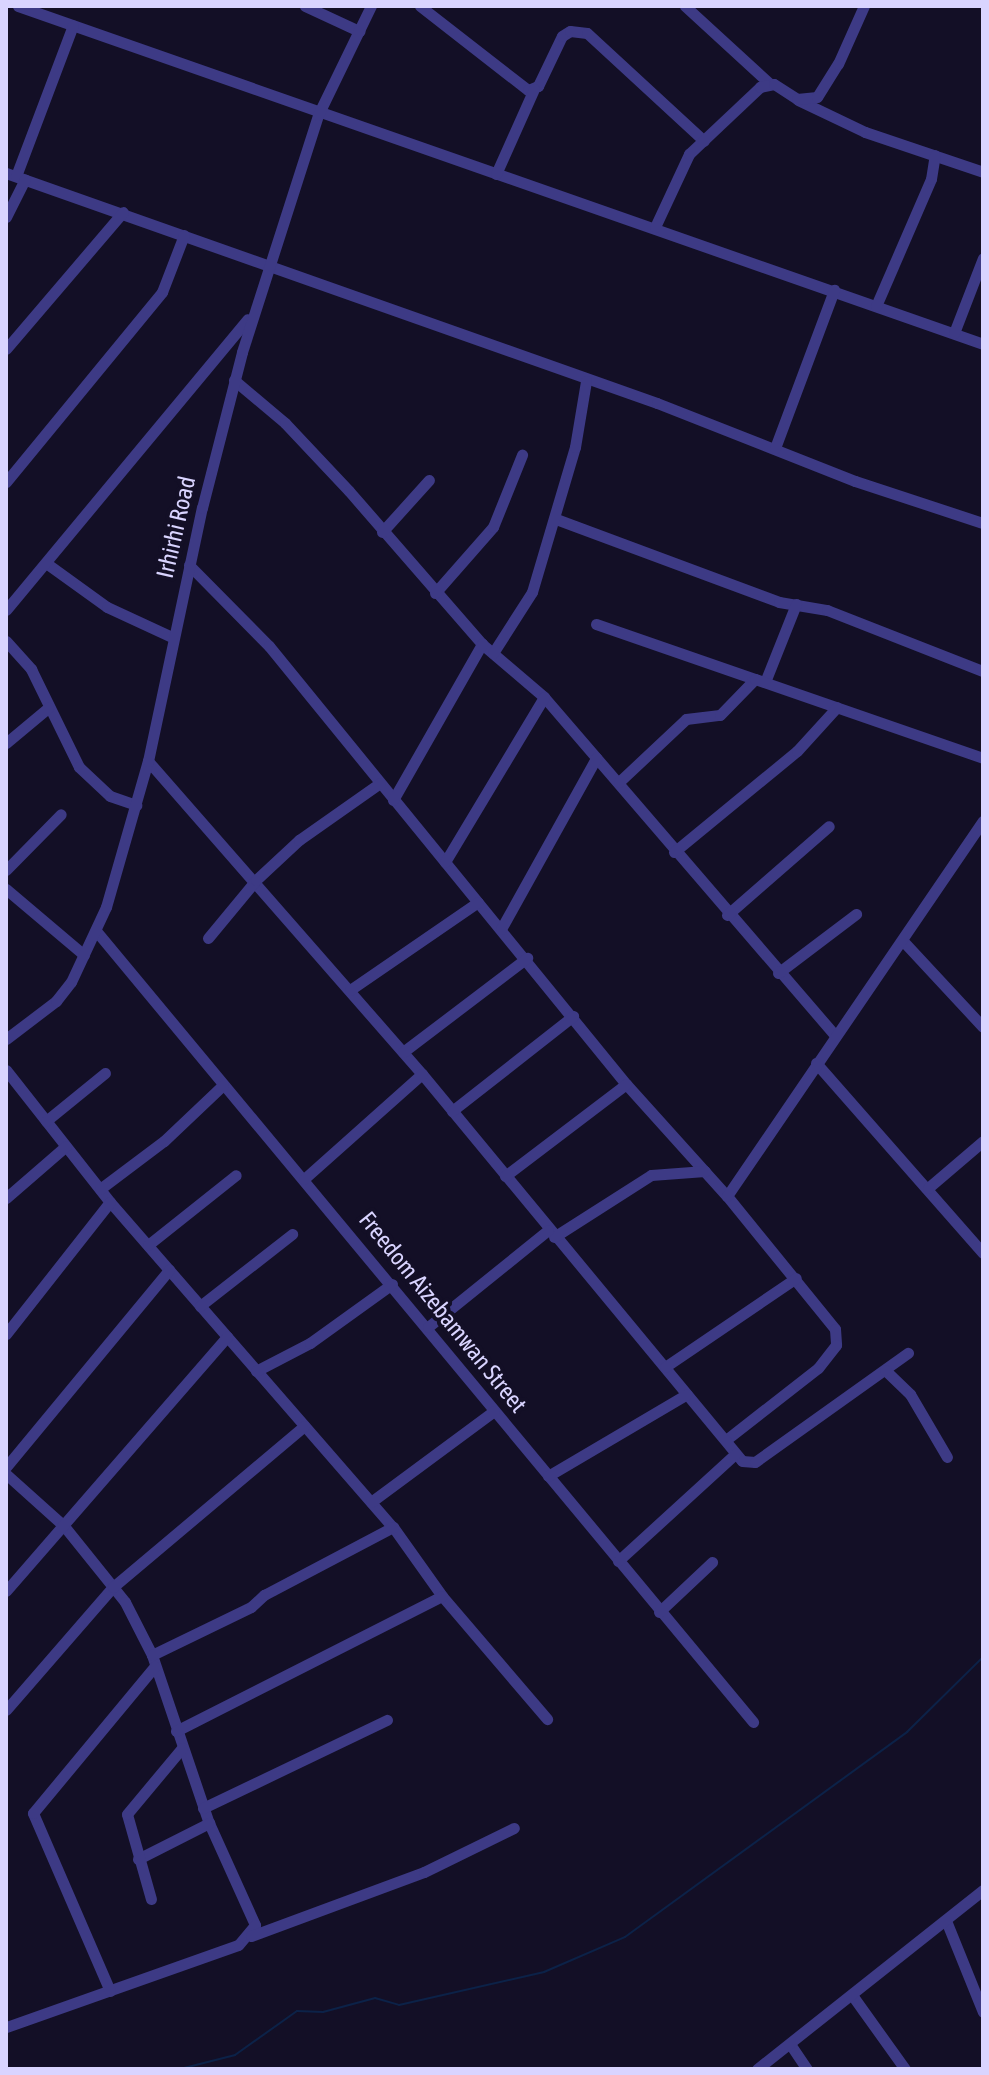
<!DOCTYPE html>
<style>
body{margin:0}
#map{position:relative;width:989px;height:2075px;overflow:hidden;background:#130f26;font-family:"Asap Condensed",sans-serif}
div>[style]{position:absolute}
.stream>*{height:2px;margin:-1px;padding:0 1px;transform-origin:1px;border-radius:1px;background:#0c2248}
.minor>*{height:11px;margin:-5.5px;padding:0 5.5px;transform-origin:5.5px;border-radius:5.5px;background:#3d3a85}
span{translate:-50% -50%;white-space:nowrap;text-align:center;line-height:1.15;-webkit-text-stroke:8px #130f26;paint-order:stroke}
.street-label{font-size:24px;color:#d9d4ff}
.frame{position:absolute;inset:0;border:8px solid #d9d4ff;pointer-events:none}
</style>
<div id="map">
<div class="stream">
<i style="left:180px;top:2069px;width:57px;rotate:-14.3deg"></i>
<i style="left:235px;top:2055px;width:76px;rotate:-35.4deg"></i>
<i style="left:297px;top:2011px;width:26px;rotate:2deg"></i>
<i style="left:323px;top:2012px;width:54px;rotate:-15.1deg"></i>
<i style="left:375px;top:1998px;width:25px;rotate:16deg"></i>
<i style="left:399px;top:2005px;width:149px;rotate:-12.8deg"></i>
<i style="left:544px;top:1972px;width:88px;rotate:-23.4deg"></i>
<i style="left:625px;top:1937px;width:349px;rotate:-36deg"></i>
<i style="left:907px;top:1732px;width:107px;rotate:-44.6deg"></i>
</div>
<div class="minor">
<i style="left:18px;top:6px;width:1022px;rotate:19.3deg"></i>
<i style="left:305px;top:6px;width:60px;rotate:24.8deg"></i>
<i style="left:420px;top:6px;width:137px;rotate:37.9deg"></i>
<i style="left:528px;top:90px;width:11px;rotate:-22deg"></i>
<i style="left:538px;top:86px;width:55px;rotate:-64.4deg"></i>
<i style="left:562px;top:36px;width:9px;rotate:-32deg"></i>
<i style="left:570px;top:31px;width:17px;rotate:7deg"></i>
<i style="left:587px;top:33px;width:159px;rotate:42.7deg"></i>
<i style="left:685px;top:6px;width:114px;rotate:42.5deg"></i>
<i style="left:798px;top:100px;width:74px;rotate:25.5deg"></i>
<i style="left:865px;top:132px;width:125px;rotate:18.7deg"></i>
<i style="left:6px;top:173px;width:690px;rotate:19.46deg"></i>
<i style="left:657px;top:403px;width:213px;rotate:21.5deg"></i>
<i style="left:855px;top:481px;width:135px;rotate:18.2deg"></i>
<i style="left:496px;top:174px;width:93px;rotate:-65.9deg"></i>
<i style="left:16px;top:176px;width:161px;rotate:-69.3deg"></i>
<i style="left:6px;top:217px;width:42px;rotate:-63.4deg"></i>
<i style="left:655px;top:227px;width:81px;rotate:-65deg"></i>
<i style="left:689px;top:154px;width:98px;rotate:-43.3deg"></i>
<i style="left:760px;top:87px;width:14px;rotate:-12deg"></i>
<i style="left:774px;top:84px;width:27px;rotate:33deg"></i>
<i style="left:797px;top:99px;width:20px;rotate:-6deg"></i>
<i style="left:817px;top:97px;width:39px;rotate:-58deg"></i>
<i style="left:838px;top:64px;width:64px;rotate:-65.9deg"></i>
<i style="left:876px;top:306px;width:138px;rotate:-66.6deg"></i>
<i style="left:931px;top:179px;width:24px;rotate:-81deg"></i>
<i style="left:954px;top:333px;width:80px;rotate:-68.9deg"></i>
<i style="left:6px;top:349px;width:180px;rotate:-49.5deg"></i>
<i style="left:234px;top:380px;width:67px;rotate:40.1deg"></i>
<i style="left:285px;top:423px;width:93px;rotate:46.7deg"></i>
<i style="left:349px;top:491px;width:203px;rotate:49deg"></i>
<i style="left:482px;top:644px;width:82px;rotate:40.5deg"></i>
<i style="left:544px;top:697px;width:445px;rotate:49.3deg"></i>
<i style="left:775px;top:448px;width:169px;rotate:-69.5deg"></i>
<i style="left:6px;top:482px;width:246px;rotate:-50.6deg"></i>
<i style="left:162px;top:292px;width:61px;rotate:-68.9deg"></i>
<i style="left:556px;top:519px;width:238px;rotate:20.4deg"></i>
<i style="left:779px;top:602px;width:49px;rotate:9.5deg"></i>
<i style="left:827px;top:610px;width:168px;rotate:21.4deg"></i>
<i style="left:382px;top:532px;width:70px;rotate:-47.9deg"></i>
<i style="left:46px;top:563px;width:75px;rotate:35.8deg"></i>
<i style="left:107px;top:607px;width:72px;rotate:24.8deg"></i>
<i style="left:189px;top:565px;width:114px;rotate:45.4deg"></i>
<i style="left:269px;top:646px;width:565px;rotate:50.82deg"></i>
<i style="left:626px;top:1084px;width:151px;rotate:48deg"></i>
<i style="left:727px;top:1196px;width:171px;rotate:50.9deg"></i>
<i style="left:835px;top:1329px;width:16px;rotate:86deg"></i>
<i style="left:836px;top:1345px;width:29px;rotate:128deg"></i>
<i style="left:818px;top:1368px;width:117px;rotate:142deg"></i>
<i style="left:435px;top:593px;width:88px;rotate:-48.7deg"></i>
<i style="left:493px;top:527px;width:78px;rotate:-68.1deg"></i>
<i style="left:6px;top:610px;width:378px;rotate:-50.3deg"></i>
<i style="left:596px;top:624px;width:168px;rotate:19.1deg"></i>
<i style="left:6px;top:641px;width:38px;rotate:48deg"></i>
<i style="left:31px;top:669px;width:109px;rotate:63.9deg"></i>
<i style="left:79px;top:767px;width:42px;rotate:43.1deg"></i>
<i style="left:110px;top:796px;width:28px;rotate:19deg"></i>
<i style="left:493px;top:653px;width:72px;rotate:-57.4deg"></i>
<i style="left:532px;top:592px;width:151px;rotate:-73.5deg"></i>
<i style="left:575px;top:447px;width:67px;rotate:-80.5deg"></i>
<i style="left:765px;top:682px;width:84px;rotate:-68.3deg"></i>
<i style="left:6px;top:743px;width:55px;rotate:-39.8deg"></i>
<i style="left:148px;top:761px;width:416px;rotate:48.8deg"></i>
<i style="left:422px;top:1074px;width:502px;rotate:50.41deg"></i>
<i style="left:742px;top:1461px;width:13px;rotate:4deg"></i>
<i style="left:755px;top:1462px;width:188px;rotate:-35.5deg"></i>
<i style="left:619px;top:782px;width:92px;rotate:-43.2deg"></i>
<i style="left:686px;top:719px;width:34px;rotate:-7deg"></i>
<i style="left:720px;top:715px;width:50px;rotate:-45.8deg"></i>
<i style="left:755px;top:679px;width:241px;rotate:19.1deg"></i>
<i style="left:393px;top:800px;width:180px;rotate:-60.3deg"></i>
<i style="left:674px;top:852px;width:159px;rotate:-39.4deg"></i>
<i style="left:797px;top:751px;width:59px;rotate:-47.7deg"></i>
<i style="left:445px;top:862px;width:192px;rotate:-59deg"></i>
<i style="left:6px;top:870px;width:78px;rotate:-45.5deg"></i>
<i style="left:6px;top:889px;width:102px;rotate:40.2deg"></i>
<i style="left:727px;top:915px;width:135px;rotate:-41.1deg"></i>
<i style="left:501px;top:929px;width:196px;rotate:-60.9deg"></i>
<i style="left:97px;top:932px;width:1027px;rotate:50.29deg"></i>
<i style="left:208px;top:938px;width:75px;rotate:-50.4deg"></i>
<i style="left:256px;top:880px;width:59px;rotate:-42.9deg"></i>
<i style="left:299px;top:840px;width:99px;rotate:-35.1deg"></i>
<i style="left:903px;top:941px;width:117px;rotate:47.1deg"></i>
<i style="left:778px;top:973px;width:98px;rotate:-37.1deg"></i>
<i style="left:350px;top:990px;width:155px;rotate:-34.5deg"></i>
<i style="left:6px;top:1039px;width:63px;rotate:-37.2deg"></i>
<i style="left:56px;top:1001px;width:24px;rotate:-52deg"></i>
<i style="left:71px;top:982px;width:83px;rotate:-65deg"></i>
<i style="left:106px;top:907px;width:152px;rotate:-74deg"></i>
<i style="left:148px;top:761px;width:259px;rotate:-78deg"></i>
<i style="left:202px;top:508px;width:161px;rotate:-75.6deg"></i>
<i style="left:242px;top:352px;width:249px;rotate:-72.2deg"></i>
<i style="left:318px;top:115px;width:121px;rotate:-64.1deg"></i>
<i style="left:403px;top:1052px;width:156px;rotate:-37.2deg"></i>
<i style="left:816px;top:1063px;width:253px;rotate:48.7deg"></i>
<i style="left:6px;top:1070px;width:168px;rotate:51.8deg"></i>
<i style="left:110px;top:1202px;width:431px;rotate:49deg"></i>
<i style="left:393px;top:1527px;width:85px;rotate:54.6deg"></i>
<i style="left:442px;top:1596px;width:162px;rotate:49.5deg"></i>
<i style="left:452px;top:1111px;width:154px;rotate:-38.1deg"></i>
<i style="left:46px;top:1121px;width:76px;rotate:-39.1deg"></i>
<i style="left:505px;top:1176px;width:152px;rotate:-37.2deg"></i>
<i style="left:304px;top:1179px;width:158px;rotate:-41.7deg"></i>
<i style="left:928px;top:1188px;width:72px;rotate:-40.5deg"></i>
<i style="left:100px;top:1189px;width:80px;rotate:-36.9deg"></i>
<i style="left:164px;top:1141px;width:81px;rotate:-43.5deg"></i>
<i style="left:727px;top:1196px;width:454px;rotate:-55.7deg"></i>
<i style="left:6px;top:1198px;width:79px;rotate:-40.9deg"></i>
<i style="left:554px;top:1237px;width:115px;rotate:-32.6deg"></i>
<i style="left:651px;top:1175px;width:54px;rotate:-4.2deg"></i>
<i style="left:148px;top:1245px;width:112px;rotate:-38.5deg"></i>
<i style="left:200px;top:1306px;width:117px;rotate:-38deg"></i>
<i style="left:428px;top:1327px;width:154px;rotate:-38.9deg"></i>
<i style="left:6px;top:1334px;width:168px;rotate:-51.8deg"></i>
<i style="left:665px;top:1367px;width:158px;rotate:-34.2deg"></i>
<i style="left:885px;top:1370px;width:35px;rotate:44deg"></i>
<i style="left:910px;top:1394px;width:73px;rotate:59.6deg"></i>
<i style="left:256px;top:1371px;width:61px;rotate:-27.4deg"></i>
<i style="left:310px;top:1343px;width:101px;rotate:-35.7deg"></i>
<i style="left:6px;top:1467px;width:256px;rotate:-50.4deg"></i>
<i style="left:6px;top:1474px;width:78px;rotate:41.9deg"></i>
<i style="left:64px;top:1526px;width:97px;rotate:51.2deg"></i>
<i style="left:125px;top:1602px;width:59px;rotate:63deg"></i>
<i style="left:152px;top:1655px;width:177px;rotate:71.3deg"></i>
<i style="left:209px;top:1823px;width:112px;rotate:65.7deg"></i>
<i style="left:255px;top:1925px;width:26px;rotate:130deg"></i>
<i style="left:238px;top:1945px;width:246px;rotate:160.5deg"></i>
<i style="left:548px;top:1476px;width:161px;rotate:-30.5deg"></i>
<i style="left:371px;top:1502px;width:153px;rotate:-36.5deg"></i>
<i style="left:618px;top:1561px;width:159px;rotate:-42.4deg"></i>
<i style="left:6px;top:1591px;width:337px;rotate:-49deg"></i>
<i style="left:659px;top:1612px;width:73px;rotate:-43.3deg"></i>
<i style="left:152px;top:1655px;width:110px;rotate:-25.9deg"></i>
<i style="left:251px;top:1607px;width:18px;rotate:-43deg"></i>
<i style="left:264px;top:1595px;width:146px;rotate:-27.8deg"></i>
<i style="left:6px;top:1710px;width:163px;rotate:-49deg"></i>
<i style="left:113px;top:1587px;width:250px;rotate:-40.1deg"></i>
<i style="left:176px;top:1731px;width:298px;rotate:-26.9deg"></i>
<i style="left:203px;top:1808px;width:204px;rotate:-25.6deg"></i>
<i style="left:138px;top:1859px;width:80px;rotate:-26.9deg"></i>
<i style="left:151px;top:1899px;width:88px;rotate:-105.8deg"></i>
<i style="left:127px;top:1814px;width:86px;rotate:-50.2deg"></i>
<i style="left:947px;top:1923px;width:96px;rotate:68deg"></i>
<i style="left:251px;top:1936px;width:184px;rotate:-20.3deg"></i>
<i style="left:424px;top:1872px;width:100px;rotate:-26.1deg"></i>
<i style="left:110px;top:1991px;width:194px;rotate:-113.4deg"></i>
<i style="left:33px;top:1813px;width:190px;rotate:-50.3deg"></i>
<i style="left:852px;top:1995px;width:91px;rotate:54.4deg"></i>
<i style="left:790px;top:2044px;width:30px;rotate:56deg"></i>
<i style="left:757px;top:2069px;width:288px;rotate:-38.4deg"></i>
</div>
<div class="street-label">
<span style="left:176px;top:527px;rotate:-77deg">Irhirhi Road</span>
<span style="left:443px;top:1312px;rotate:51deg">Freedom Aizebamwan Street</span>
</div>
<div class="frame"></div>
</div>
